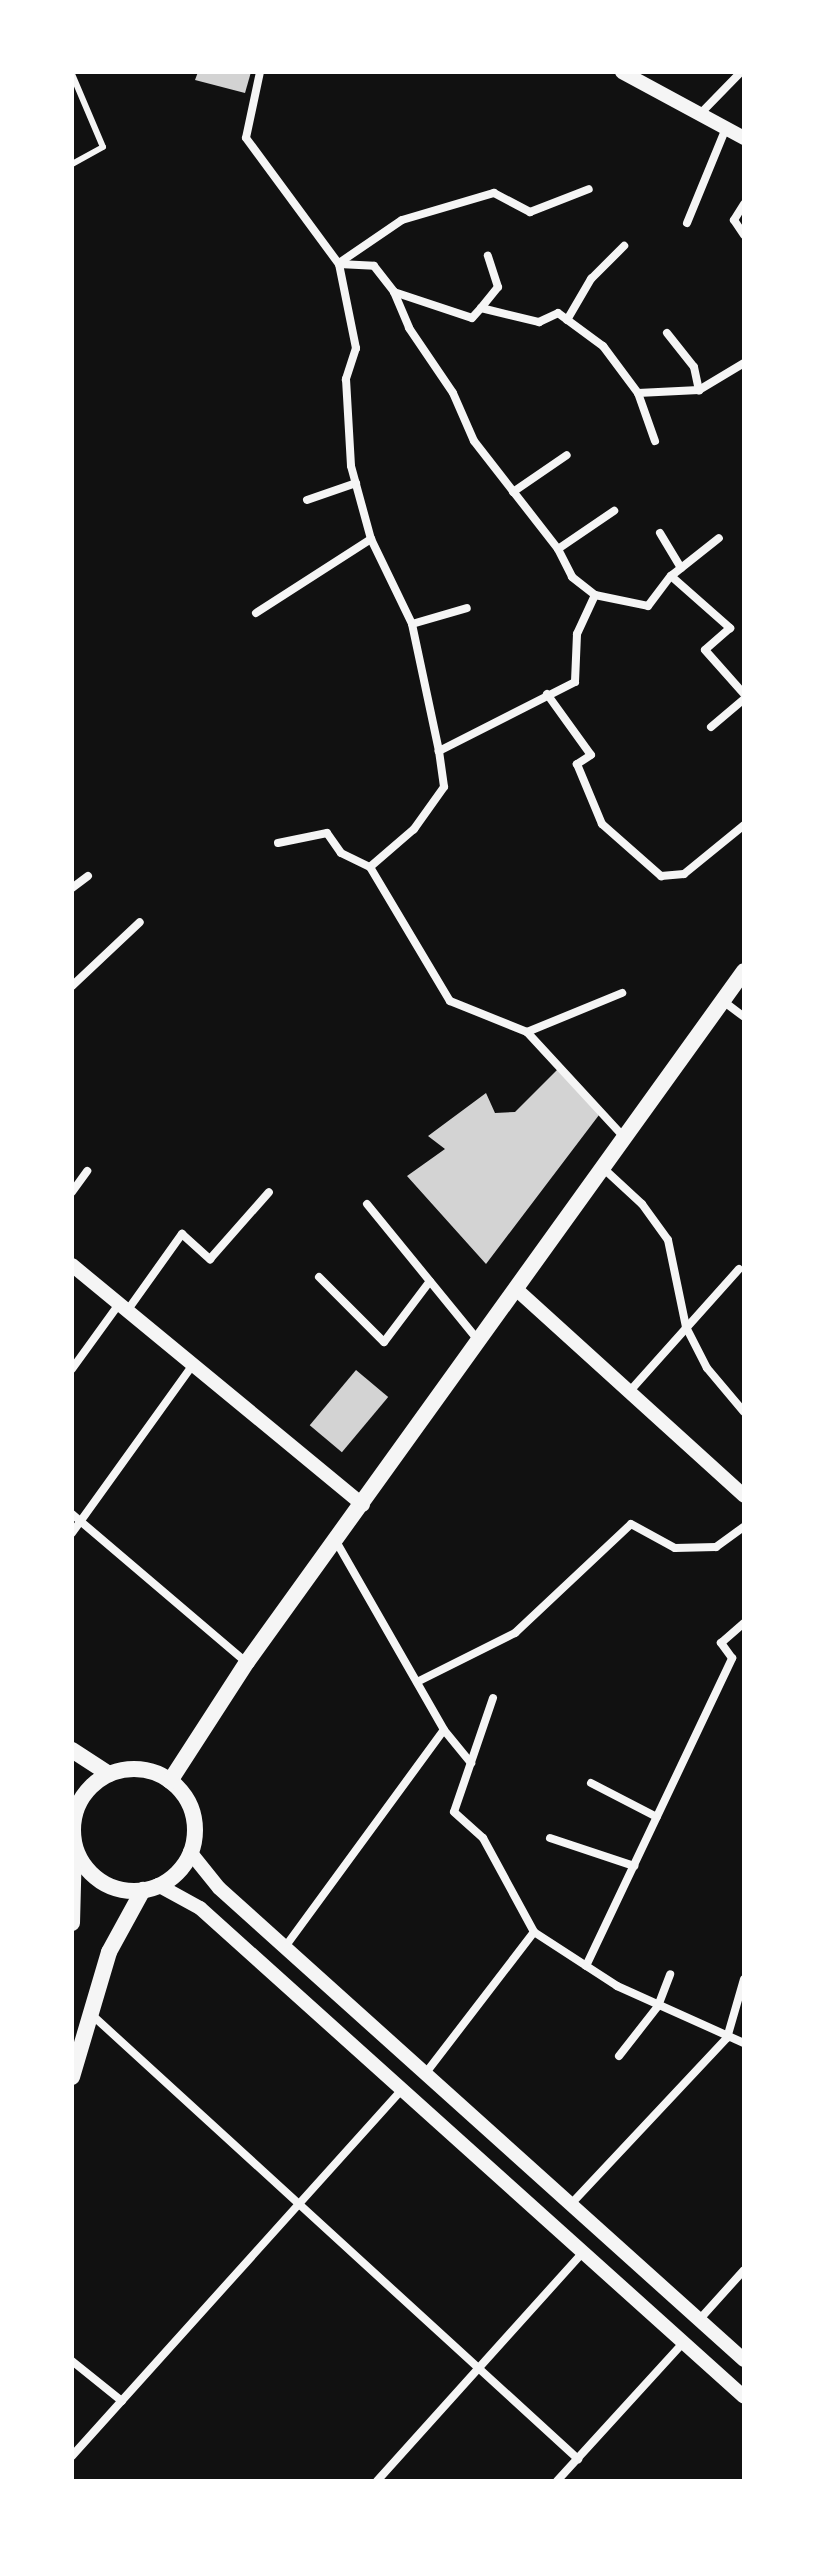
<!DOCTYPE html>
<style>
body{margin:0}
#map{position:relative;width:816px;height:2553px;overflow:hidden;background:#111;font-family:Manrope,sans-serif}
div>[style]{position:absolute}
.building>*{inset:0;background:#d3d3d3;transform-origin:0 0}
.service>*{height:6px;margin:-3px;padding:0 3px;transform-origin:3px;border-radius:3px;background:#f5f5f5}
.minor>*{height:8px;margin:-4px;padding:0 4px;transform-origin:4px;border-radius:4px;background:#f5f5f5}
.tertiary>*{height:14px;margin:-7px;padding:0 7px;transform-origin:7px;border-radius:7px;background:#f5f5f5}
.secondary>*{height:16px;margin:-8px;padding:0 8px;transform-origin:8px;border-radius:8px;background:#f5f5f5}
.secondary>.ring{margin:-8px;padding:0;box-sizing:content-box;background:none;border:16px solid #f5f5f5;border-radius:50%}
span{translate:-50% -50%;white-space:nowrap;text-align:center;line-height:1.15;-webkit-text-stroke:6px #fff;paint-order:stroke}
.frame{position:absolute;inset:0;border:74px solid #fff;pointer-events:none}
</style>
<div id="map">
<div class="building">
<i style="clip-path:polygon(198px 72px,251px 72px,245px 93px,195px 80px)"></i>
<i style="clip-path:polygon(560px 1067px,599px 1115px,486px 1264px,407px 1176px,445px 1149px,428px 1136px,486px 1093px,495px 1113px,515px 1112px)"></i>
<i style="left:356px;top:1370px;width:42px;height:72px;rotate:40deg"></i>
</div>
<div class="service">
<i style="left:72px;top:74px;width:79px;rotate:67deg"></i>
<i style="left:103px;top:147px;width:35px;rotate:151deg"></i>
</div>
<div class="minor">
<i style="left:260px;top:72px;width:67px;rotate:102deg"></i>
<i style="left:246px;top:138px;width:157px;rotate:53.6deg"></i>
<i style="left:339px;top:264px;width:86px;rotate:78.6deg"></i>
<i style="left:356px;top:348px;width:33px;rotate:108deg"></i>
<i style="left:346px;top:379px;width:87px;rotate:86.7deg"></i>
<i style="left:351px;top:466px;width:76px;rotate:74.7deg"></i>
<i style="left:371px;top:539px;width:94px;rotate:64.2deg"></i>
<i style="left:412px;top:624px;width:130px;rotate:78deg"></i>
<i style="left:439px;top:751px;width:36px;rotate:82deg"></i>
<i style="left:444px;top:787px;width:52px;rotate:125.5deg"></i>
<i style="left:414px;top:829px;width:58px;rotate:139.2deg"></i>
<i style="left:370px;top:867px;width:156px;rotate:59.2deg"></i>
<i style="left:450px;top:1001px;width:83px;rotate:21.9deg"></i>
<i style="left:527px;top:1032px;width:143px;rotate:47.3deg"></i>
<i style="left:700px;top:114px;width:59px;rotate:-45.7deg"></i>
<i style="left:744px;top:204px;width:19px;rotate:122deg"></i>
<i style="left:734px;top:220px;width:18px;rotate:56deg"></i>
<i style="left:687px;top:223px;width:103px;rotate:-67.7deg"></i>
<i style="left:339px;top:263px;width:76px;rotate:-34.3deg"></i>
<i style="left:402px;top:220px;width:96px;rotate:-16.4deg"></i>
<i style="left:494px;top:193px;width:41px;rotate:27.8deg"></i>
<i style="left:530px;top:212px;width:63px;rotate:-21.3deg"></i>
<i style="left:339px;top:264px;width:35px;rotate:3deg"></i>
<i style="left:374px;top:266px;width:33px;rotate:52deg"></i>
<i style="left:394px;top:292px;width:39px;rotate:67deg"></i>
<i style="left:409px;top:328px;width:78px;rotate:55.9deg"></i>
<i style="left:453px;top:393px;width:52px;rotate:66.4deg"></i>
<i style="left:474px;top:441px;width:137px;rotate:52.1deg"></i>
<i style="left:558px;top:549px;width:31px;rotate:63deg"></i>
<i style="left:572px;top:577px;width:29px;rotate:38deg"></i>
<i style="left:595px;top:595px;width:43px;rotate:114.8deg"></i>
<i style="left:577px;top:634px;width:48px;rotate:92.4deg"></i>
<i style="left:575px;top:682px;width:153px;rotate:153.1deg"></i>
<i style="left:394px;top:292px;width:82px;rotate:18.4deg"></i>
<i style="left:472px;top:318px;width:13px;rotate:-48deg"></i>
<i style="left:481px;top:308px;width:60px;rotate:13.6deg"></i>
<i style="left:539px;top:322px;width:21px;rotate:-25deg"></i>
<i style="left:558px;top:313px;width:56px;rotate:36.3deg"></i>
<i style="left:603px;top:346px;width:59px;rotate:53.3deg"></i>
<i style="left:638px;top:393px;width:61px;rotate:-2.8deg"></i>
<i style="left:699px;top:390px;width:52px;rotate:-31deg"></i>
<i style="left:481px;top:308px;width:27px;rotate:-51deg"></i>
<i style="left:498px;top:287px;width:33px;rotate:-108deg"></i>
<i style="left:567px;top:320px;width:48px;rotate:-59.7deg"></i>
<i style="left:591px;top:279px;width:47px;rotate:-45deg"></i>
<i style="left:667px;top:333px;width:43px;rotate:51.5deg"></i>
<i style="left:694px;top:367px;width:24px;rotate:78deg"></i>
<i style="left:638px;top:393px;width:51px;rotate:70.5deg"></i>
<i style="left:513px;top:492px;width:65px;rotate:-34.4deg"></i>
<i style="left:307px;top:500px;width:52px;rotate:-19.1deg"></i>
<i style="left:660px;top:533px;width:41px;rotate:59deg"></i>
<i style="left:558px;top:549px;width:68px;rotate:-34.2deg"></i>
<i style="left:671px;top:576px;width:61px;rotate:-38.4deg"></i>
<i style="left:595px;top:595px;width:54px;rotate:11.7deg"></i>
<i style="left:648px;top:606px;width:38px;rotate:-53deg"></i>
<i style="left:671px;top:576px;width:79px;rotate:41.4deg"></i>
<i style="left:730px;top:628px;width:33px;rotate:139deg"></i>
<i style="left:705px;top:650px;width:59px;rotate:48.4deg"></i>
<i style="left:256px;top:613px;width:137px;rotate:-32.8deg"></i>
<i style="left:412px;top:624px;width:57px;rotate:-16.2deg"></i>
<i style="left:547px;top:694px;width:75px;rotate:54.2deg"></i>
<i style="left:591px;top:755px;width:17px;rotate:147deg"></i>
<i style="left:577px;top:764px;width:65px;rotate:67.4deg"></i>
<i style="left:602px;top:824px;width:79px;rotate:41.4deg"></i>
<i style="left:661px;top:876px;width:23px;rotate:-5deg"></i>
<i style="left:684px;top:874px;width:77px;rotate:-39.2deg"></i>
<i style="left:711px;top:727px;width:43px;rotate:-40.3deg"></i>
<i style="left:278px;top:843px;width:50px;rotate:-11.5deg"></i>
<i style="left:327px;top:833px;width:24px;rotate:55deg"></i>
<i style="left:341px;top:853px;width:32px;rotate:26deg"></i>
<i style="left:72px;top:888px;width:20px;rotate:-37deg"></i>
<i style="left:72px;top:986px;width:93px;rotate:-43.3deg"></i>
<i style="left:723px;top:1001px;width:26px;rotate:37deg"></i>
<i style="left:527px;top:1032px;width:103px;rotate:-22.3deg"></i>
<i style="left:603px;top:1168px;width:53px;rotate:42.7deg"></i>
<i style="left:642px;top:1204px;width:44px;rotate:54.2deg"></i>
<i style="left:668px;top:1240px;width:89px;rotate:78.3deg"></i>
<i style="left:686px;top:1327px;width:46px;rotate:62.9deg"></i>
<i style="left:707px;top:1368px;width:57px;rotate:49.9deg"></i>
<i style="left:72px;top:1192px;width:26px;rotate:-54deg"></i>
<i style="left:367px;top:1204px;width:176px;rotate:50.8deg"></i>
<i style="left:319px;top:1277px;width:92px;rotate:45deg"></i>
<i style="left:384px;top:1342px;width:76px;rotate:-53deg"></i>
<i style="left:127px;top:1311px;width:95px;rotate:-54.5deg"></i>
<i style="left:182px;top:1234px;width:38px;rotate:42deg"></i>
<i style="left:210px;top:1259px;width:89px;rotate:-48.6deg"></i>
<i style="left:72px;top:1369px;width:80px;rotate:-54.1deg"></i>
<i style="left:629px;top:1392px;width:165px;rotate:-48.2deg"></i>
<i style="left:72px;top:1514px;width:228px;rotate:40.4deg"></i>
<i style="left:72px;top:1533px;width:209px;rotate:-54.3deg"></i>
<i style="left:337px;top:1543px;width:215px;rotate:60.2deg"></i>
<i style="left:444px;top:1730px;width:43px;rotate:50.7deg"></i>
<i style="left:417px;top:1682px;width:110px;rotate:-26.6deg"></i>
<i style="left:515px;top:1633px;width:159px;rotate:-43.2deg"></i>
<i style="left:631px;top:1524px;width:50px;rotate:28.6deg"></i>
<i style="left:675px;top:1548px;width:41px;rotate:-1.4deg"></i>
<i style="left:716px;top:1547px;width:34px;rotate:-36deg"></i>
<i style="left:493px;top:1698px;width:120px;rotate:108.9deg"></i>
<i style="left:454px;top:1812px;width:39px;rotate:42deg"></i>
<i style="left:483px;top:1838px;width:107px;rotate:61.5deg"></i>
<i style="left:534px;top:1932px;width:99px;rotate:33deg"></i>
<i style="left:617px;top:1986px;width:139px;rotate:24.2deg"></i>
<i style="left:591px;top:1783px;width:74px;rotate:27.3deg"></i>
<i style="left:550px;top:1838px;width:89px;rotate:18.4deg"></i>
<i style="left:285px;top:1947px;width:269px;rotate:-53.8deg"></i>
<i style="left:586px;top:1966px;width:341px;rotate:-64.6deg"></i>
<i style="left:732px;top:1658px;width:19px;rotate:-126deg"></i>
<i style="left:721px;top:1643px;width:30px;rotate:-41deg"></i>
<i style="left:91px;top:2014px;width:660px;rotate:42.42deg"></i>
<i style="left:619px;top:2056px;width:63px;rotate:-52deg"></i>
<i style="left:658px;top:2006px;width:34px;rotate:-69deg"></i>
<i style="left:425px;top:2074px;width:179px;rotate:-52.5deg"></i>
<i style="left:571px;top:2204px;width:228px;rotate:-46.8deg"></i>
<i style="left:727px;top:2038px;width:61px;rotate:-73.9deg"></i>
<i style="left:699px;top:2320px;width:67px;rotate:-48deg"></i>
<i style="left:72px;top:2361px;width:64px;rotate:38.7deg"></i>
<i style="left:72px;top:2456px;width:493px;rotate:-48deg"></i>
<i style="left:377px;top:2481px;width:308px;rotate:-48deg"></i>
<i style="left:557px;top:2481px;width:188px;rotate:-47.6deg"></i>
</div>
<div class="tertiary">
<i style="left:622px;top:72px;width:139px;rotate:28.4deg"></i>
<i style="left:72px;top:1265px;width:377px;rotate:39.5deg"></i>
<i style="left:516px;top:1289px;width:308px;rotate:42.2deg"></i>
<i style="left:190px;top:1852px;width:46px;rotate:51.1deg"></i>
<i style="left:219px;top:1888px;width:706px;rotate:41.96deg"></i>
<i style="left:158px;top:1885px;width:48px;rotate:28.7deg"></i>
<i style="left:200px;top:1908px;width:731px;rotate:41.95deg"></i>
</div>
<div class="secondary">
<i style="left:72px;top:1750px;width:44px;rotate:33deg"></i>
<i class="ring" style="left:73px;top:1769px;width:106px;height:106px"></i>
<i style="left:170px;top:1781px;width:142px;rotate:-57.1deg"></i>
<i style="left:247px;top:1662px;width:851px;rotate:-54.27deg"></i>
<i style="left:72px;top:1923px;width:74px;rotate:-88.5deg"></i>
<i style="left:72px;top:2077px;width:130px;rotate:-73.5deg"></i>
<i style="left:109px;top:1952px;width:71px;rotate:-61.3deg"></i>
</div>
<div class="frame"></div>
</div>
